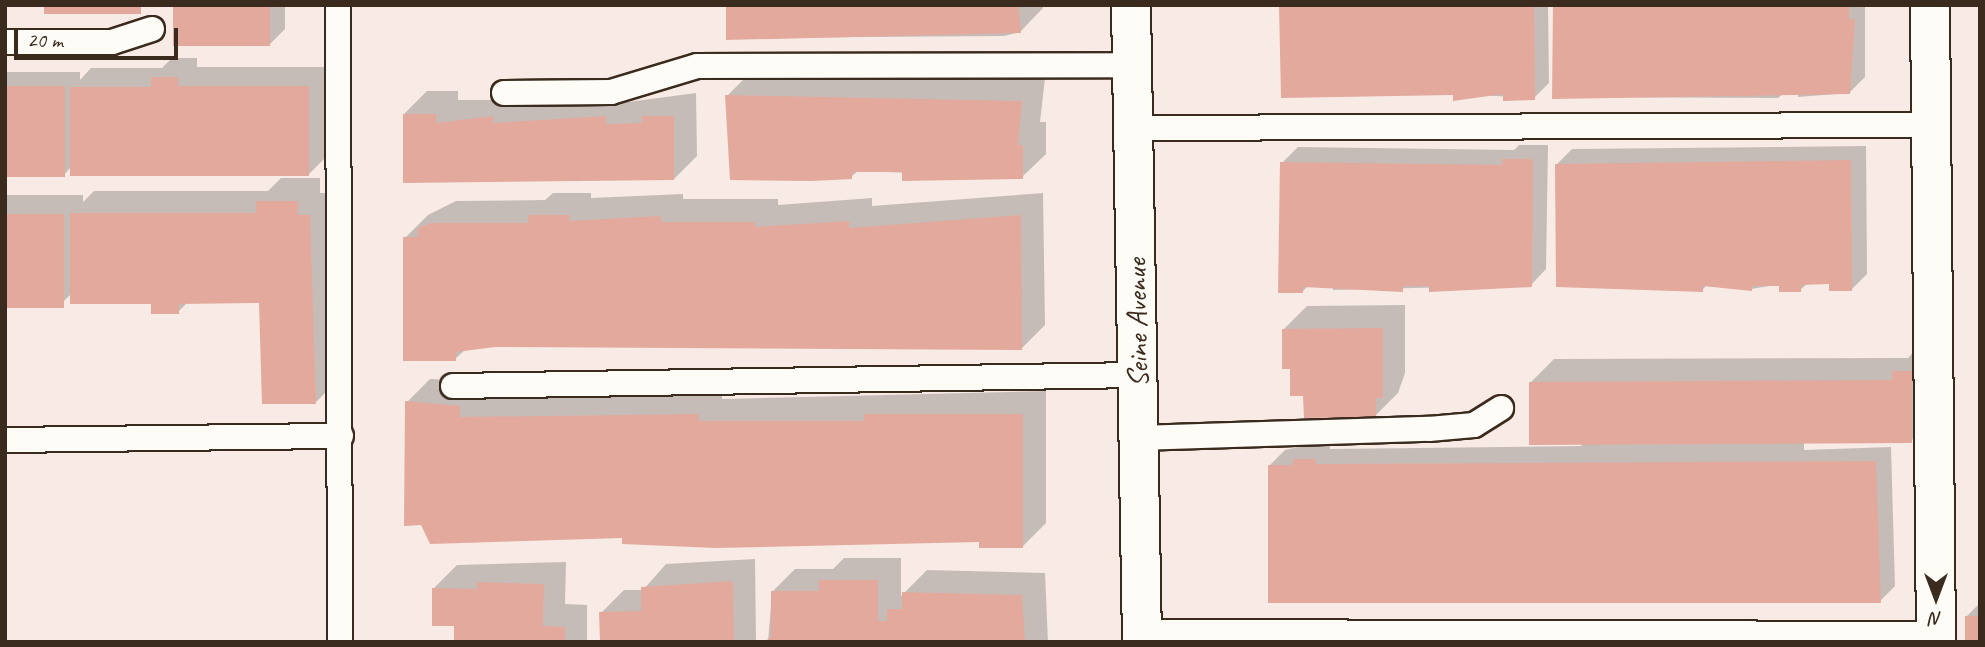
<!DOCTYPE html>
<style>
body{margin:0}
#map{position:relative;width:1985px;height:647px;overflow:hidden;background:#f8ebe5;font-family:Caveat,sans-serif}
div>[style]{position:absolute}
.shadow>*{inset:0;background:#0003}
.building>*{inset:0;background:#e3a99d;transform-origin:0 0}
.roads{filter:drop-shadow(2px 0 #3b2a1e) drop-shadow(-2px 0 #3b2a1e) drop-shadow(0 2px #3b2a1e) drop-shadow(0 -2px #3b2a1e)}
.service>*{height:24px;margin:-12px;padding:0 12px;transform-origin:12px;border-radius:12px;background:#fdfcf7}
.minor>*{height:38px;margin:-19px;padding:0 19px;transform-origin:19px;border-radius:19px;background:#fdfcf7}
span{translate:-50% -50%;white-space:nowrap;text-align:center;line-height:1.15;-webkit-text-stroke:5px #fdfcf7;paint-order:stroke}
.street-label{font-size:30px;color:#3b2a1e}
.frame{position:absolute;inset:0;border:7px solid #3b2a1e;pointer-events:none}
.north{position:absolute;left:1901px;top:563px;width:70px;height:70px;-webkit-text-stroke:5px #fdfcf7;paint-order:stroke;rotate:180deg;font-size:19px;font-weight:700;line-height:28px;text-align:center;color:#3b2a1e}
.north::after{content:'';display:block;margin:auto;width:24px;height:32px;background:#3b2a1e;clip-path:polygon(50% 0,100% 100%,50% 72%,0 100%)}
.scale{position:absolute;left:14px;top:28px;width:164px;height:32px;box-sizing:border-box;border:4px solid #3b2a1e;border-top:0;padding-left:9px;font-size:21px;line-height:24px;white-space:nowrap;color:#3b2a1e;-webkit-text-stroke:5px #fdfcf7;paint-order:stroke}
</style>
<div id="map">
<div class="shadow">
<i style="clip-path:polygon(175px 5px,285px 5px,285px 29px,270px 44px)"></i>
<i style="clip-path:polygon(728px 5px,1043px 5px,1043px 8px,1020px 32px,1004px 36px,728px 38px)"></i>
<i style="clip-path:polygon(1280px 5px,1548px 5px,1549px 83px,1534px 98px,1455px 94px)"></i>
<i style="clip-path:polygon(1555px 5px,1865px 5px,1865px 77px,1849px 93px,1798px 97px,1798px 92px,1785px 92px,1778px 98px,1554px 97px)"></i>
<i style="clip-path:polygon(172px 58px,197px 58px,197px 67px,328px 67px,328px 155px,309px 174px,71px 167px,64px 175px,5px 175px,5px 72px,80px 72px,80px 80px,91px 68px,162px 68px)"></i>
<i style="clip-path:polygon(750px 73px,1045px 78px,1040px 122px,1046px 122px,1046px 154px,1022px 177px,858px 171px,851px 177px,727px 96px)"></i>
<i style="clip-path:polygon(427px 91px,458px 91px,458px 100px,490px 100px,498px 93px,628px 93px,628px 102px,696px 93px,697px 156px,674px 179px,404px 181px,404px 114px)"></i>
<i style="clip-path:polygon(1519px 145px,1548px 145px,1546px 269px,1531px 285px,1333px 290px,1333px 285px,1309px 285px,1303px 291px,1282px 163px,1298px 147px,1514px 150px)"></i>
<i style="clip-path:polygon(1866px 146px,1867px 274px,1852px 289px,1831px 282px,1808px 283px,1800px 290px,1781px 284px,1751px 289px,1708px 284px,1702px 290px,1556px 165px,1572px 149px)"></i>
<i style="clip-path:polygon(281px 178px,320px 178px,320px 193px,333px 193px,339px 379px,316px 402px,261px 301px,188px 302px,178px 312px,153px 302px,71px 294px,64px 301px,5px 303px,5px 195px,83px 195px,83px 202px,94px 191px,268px 191px)"></i>
<i style="clip-path:polygon(553px 193px,591px 193px,591px 198px,683px 194px,683px 199px,778px 199px,778px 205px,872px 198px,872px 206px,1043px 193px,1045px 325px,1022px 348px,495px 345px,466px 349px,455px 359px,405px 238px,428px 215px,456px 201px,545px 200px)"></i>
<i style="clip-path:polygon(1405px 305px,1405px 373px,1398px 393px,1375px 416px,1305px 395px,1284px 329px,1307px 306px)"></i>
<i style="clip-path:polygon(1917px 348px,1934px 418px,1911px 441px,1804px 442px,1804px 450px,1891px 447px,1895px 586px,1880px 601px,1269px 466px,1285px 450px,1311px 444px,1330px 444px,1330px 449px,1582px 446px,1531px 382px,1554px 359px,1908px 358px)"></i>
<i style="clip-path:polygon(430px 379px,722px 391px,722px 399px,1046px 391px,1046px 523px,1022px 547px,981px 540px,623px 536px,407px 402px)"></i>
<i style="clip-path:polygon(844px 558px,901px 558px,901px 596px,927px 570px,1045px 573px,1048px 642px,768px 642px,772px 592px,795px 569px,833px 569px)"></i>
<i style="clip-path:polygon(755px 559px,756px 642px,602px 642px,601px 613px,624px 590px,643px 590px,666px 564px)"></i>
<i style="clip-path:polygon(566px 562px,565px 604px,587px 605px,587px 642px,456px 642px,456px 624px,434px 588px,457px 565px)"></i>
<i style="clip-path:polygon(1980px 603px,1980px 642px,1966px 617px)"></i>
</div>
<div class="building">
<i style="left:44px;top:5px;width:97px;height:9px"></i>
<i style="left:173px;top:5px;width:97px;height:41px"></i>
<i style="clip-path:polygon(726px 5px,1018px 5px,1021px 33px,726px 40px)"></i>
<i style="clip-path:polygon(1279px 5px,1534px 5px,1535px 100px,1503px 101px,1503px 94px,1453px 101px,1453px 95px,1281px 98px)"></i>
<i style="clip-path:polygon(1553px 5px,1849px 5px,1849px 19px,1855px 19px,1850px 94px,1552px 99px)"></i>
<i style="clip-path:polygon(151px 77px,178px 77px,178px 86px,309px 86px,309px 176px,70px 176px,70px 87px,151px 87px)"></i>
<i style="left:5px;top:86px;width:60px;height:91px"></i>
<i style="clip-path:polygon(725px 95px,1022px 101px,1018px 145px,1023px 145px,1023px 179px,902px 181px,902px 172px,852px 172px,852px 179px,812px 181px,730px 180px)"></i>
<i style="clip-path:polygon(403px 114px,436px 114px,436px 123px,493px 116px,493px 123px,606px 116px,606px 124px,642px 123px,642px 116px,674px 116px,674px 180px,403px 183px)"></i>
<i style="clip-path:polygon(1502px 159px,1533px 159px,1532px 287px,1429px 292px,1429px 286px,1403px 286px,1403px 292px,1303px 287px,1303px 293px,1278px 293px,1280px 162px,1502px 165px)"></i>
<i style="clip-path:polygon(1851px 160px,1852px 291px,1829px 291px,1829px 284px,1801px 285px,1801px 292px,1779px 292px,1779px 286px,1752px 286px,1752px 291px,1703px 286px,1703px 292px,1556px 287px,1555px 164px)"></i>
<i style="clip-path:polygon(256px 201px,298px 201px,298px 215px,310px 215px,316px 404px,262px 404px,259px 303px,179px 304px,179px 314px,151px 314px,151px 304px,70px 304px,70px 213px,256px 213px)"></i>
<i style="left:5px;top:214px;width:59px;height:94px"></i>
<i style="clip-path:polygon(528px 215px,569px 215px,569px 221px,661px 216px,661px 222px,755px 222px,755px 227px,849px 221px,849px 228px,1021px 215px,1022px 350px,495px 347px,456px 352px,456px 361px,403px 361px,403px 237px,418px 237px,418px 228px,432px 223px,528px 223px)"></i>
<i style="clip-path:polygon(1383px 328px,1383px 398px,1376px 398px,1376px 417px,1304px 418px,1303px 396px,1290px 396px,1290px 369px,1282px 369px,1282px 329px)"></i>
<i style="clip-path:polygon(1892px 371px,1912px 371px,1912px 443px,1529px 445px,1529px 382px,1892px 380px)"></i>
<i style="clip-path:polygon(405px 401px,460px 406px,460px 417px,699px 414px,699px 421px,864px 421px,864px 414px,1023px 414px,1023px 548px,979px 548px,979px 542px,716px 548px,622px 544px,622px 538px,430px 544px,421px 525px,404px 526px)"></i>
<i style="clip-path:polygon(1293px 459px,1316px 459px,1316px 464px,1876px 461px,1881px 603px,1268px 603px,1268px 465px,1293px 465px)"></i>
<i style="clip-path:polygon(819px 580px,878px 580px,878px 621px,887px 621px,887px 609px,902px 609px,902px 592px,1022px 595px,1025px 642px,764px 642px,771px 637px,771px 591px,819px 591px)"></i>
<i style="clip-path:polygon(733px 581px,734px 642px,600px 642px,599px 612px,641px 611px,641px 587px)"></i>
<i style="clip-path:polygon(477px 582px,544px 584px,543px 626px,565px 627px,565px 642px,454px 642px,454px 626px,432px 626px,432px 588px,477px 589px)"></i>
<i style="left:1965px;top:616px;width:15px;height:26px"></i>
</div>
<div class="roads">
<div class="service">
<i style="left:338px;top:5px;width:637px;rotate:89.82deg"></i>
<i style="left:5px;top:42px;width:107px"></i>
<i style="left:112px;top:42px;width:42px;rotate:-18deg"></i>
<i style="left:504px;top:93px;width:107px;rotate:-0.5deg"></i>
<i style="left:611px;top:92px;width:90px;rotate:-16.8deg"></i>
<i style="left:697px;top:66px;width:435px;rotate:-0.1deg"></i>
<i style="left:1133px;top:128px;width:798px;rotate:-0.22deg"></i>
<i style="left:453px;top:386px;width:685px;rotate:-0.92deg"></i>
<i style="left:1138px;top:438px;width:291px;rotate:-1.8deg"></i>
<i style="left:1429px;top:429px;width:45px;rotate:-5.1deg"></i>
<i style="left:1474px;top:425px;width:32px;rotate:-32deg"></i>
<i style="left:5px;top:440px;width:336px;rotate:-0.7deg"></i>
<i style="left:1142px;top:632px;width:794px;rotate:0.14deg"></i>
</div>
<div class="minor">
<i style="left:1131px;top:5px;width:637px;rotate:89.01deg"></i>
<i style="left:1930px;top:5px;width:637px;rotate:89.46deg"></i>
</div>
</div>
<div class="street-label">
<span style="left:1137px;top:323px;rotate:-91deg">Seine Avenue</span>
</div>
<div class="frame"></div>
<div class="north">N</div>
<div class="scale">20 m</div>
</div>
